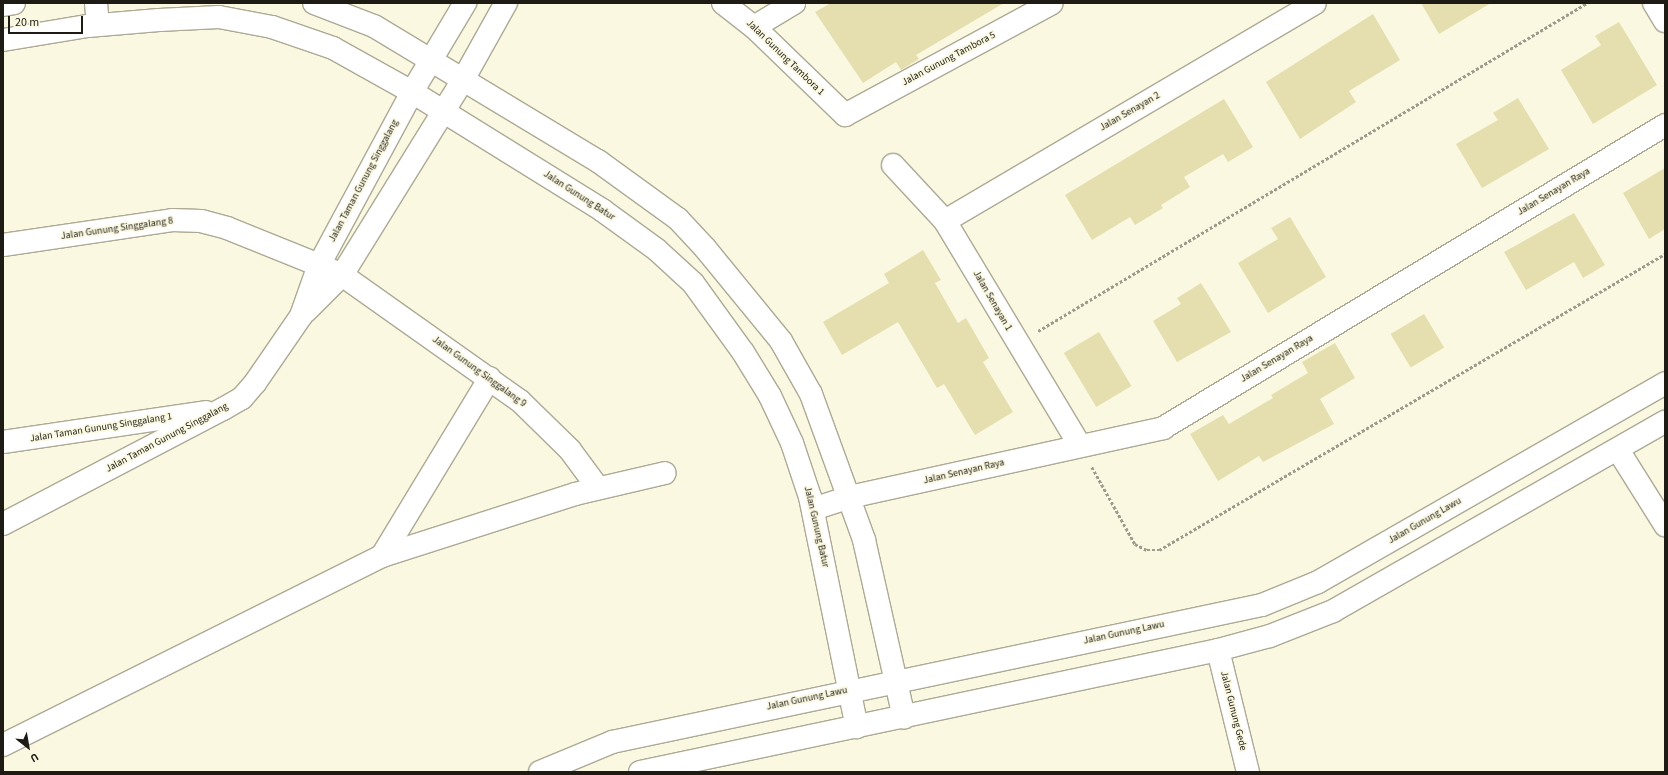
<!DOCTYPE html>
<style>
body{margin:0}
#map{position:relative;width:1668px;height:775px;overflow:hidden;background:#fbf8e2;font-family:"Source Sans 3",sans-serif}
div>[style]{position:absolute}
.building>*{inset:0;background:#e5deaf;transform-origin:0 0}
.path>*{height:2.5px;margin-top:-1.25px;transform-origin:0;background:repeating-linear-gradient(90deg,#9d9b8b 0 3px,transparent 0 5px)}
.roads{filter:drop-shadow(1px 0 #ada995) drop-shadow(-1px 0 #ada995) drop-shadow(0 1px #ada995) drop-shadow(0 -1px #ada995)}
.street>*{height:22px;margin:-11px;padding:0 11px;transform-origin:11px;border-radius:11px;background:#fff}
span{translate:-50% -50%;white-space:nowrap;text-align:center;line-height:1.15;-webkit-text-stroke:3.5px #fbf8e2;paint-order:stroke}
.street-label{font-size:10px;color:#1d1b14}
.frame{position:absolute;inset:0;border:4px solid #1d1b14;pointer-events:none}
.north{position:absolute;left:8px;top:727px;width:40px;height:40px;-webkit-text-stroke:3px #fbf8e2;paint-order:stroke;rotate:149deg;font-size:11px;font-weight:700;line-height:16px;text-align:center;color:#1d1b14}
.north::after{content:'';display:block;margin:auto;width:14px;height:18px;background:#1d1b14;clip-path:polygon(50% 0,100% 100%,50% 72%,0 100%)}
.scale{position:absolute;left:8px;top:16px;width:75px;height:18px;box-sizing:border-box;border:2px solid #1d1b14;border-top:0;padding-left:5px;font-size:12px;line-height:14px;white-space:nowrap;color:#1d1b14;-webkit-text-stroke:3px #fbf8e2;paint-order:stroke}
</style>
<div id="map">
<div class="building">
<i style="clip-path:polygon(831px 3px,1004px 3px,916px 55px,919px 59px,901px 70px,896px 62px,863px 83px,815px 12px)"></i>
<i style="clip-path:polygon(1421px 3px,1491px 3px,1439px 34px)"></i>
<i style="clip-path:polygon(1373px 14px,1400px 60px,1349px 91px,1356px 102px,1300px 139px,1266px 82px)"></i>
<i style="clip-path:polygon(1619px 22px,1657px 85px,1593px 124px,1561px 70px,1601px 45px,1595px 36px)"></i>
<i style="clip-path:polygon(1518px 98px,1549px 149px,1482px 188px,1456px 144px,1498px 120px,1493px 113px)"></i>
<i style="clip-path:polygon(1224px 99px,1253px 147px,1228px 162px,1223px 154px,1184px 177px,1190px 187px,1161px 205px,1163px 208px,1135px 225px,1130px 217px,1092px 240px,1065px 195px)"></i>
<i style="clip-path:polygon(1665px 168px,1665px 229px,1649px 239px,1623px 193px)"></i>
<i style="clip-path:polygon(1574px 213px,1605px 265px,1583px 278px,1574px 262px,1526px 290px,1504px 252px)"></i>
<i style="clip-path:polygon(1290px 217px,1326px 277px,1268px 313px,1238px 263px,1278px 239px,1271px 228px)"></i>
<i style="clip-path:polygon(923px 250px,941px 280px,935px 283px,958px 323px,966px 318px,989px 358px,983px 362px,1013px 412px,975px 435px,944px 384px,937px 388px,898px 322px,842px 355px,823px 322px,889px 283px,884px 274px)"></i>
<i style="clip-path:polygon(1201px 283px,1231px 332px,1177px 362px,1153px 321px,1181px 304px,1177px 298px)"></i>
<i style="left:1424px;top:314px;width:39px;height:39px;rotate:59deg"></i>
<i style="left:1099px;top:332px;width:63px;height:41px;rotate:59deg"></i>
<i style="clip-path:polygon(1335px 343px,1355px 378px,1320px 399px,1334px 424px,1263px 462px,1259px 456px,1218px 481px,1190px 434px,1223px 415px,1229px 424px,1273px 398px,1271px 395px,1308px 373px,1302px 362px)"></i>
</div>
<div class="path">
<i style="left:1038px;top:331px;width:640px;rotate:-30.86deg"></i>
<i style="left:1092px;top:467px;width:88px;rotate:60.8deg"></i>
<i style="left:1135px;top:544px;width:13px;rotate:27deg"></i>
<i style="left:1147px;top:550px;width:12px"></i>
<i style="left:1159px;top:550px;width:586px;rotate:-30.33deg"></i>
</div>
<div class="roads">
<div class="street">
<i style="left:96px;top:3px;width:22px;rotate:85deg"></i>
<i style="left:314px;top:3px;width:64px;rotate:21deg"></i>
<i style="left:374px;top:26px;width:262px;rotate:31.1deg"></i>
<i style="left:598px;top:161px;width:99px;rotate:35.9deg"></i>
<i style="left:678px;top:219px;width:40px;rotate:47deg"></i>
<i style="left:705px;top:248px;width:120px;rotate:50.7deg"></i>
<i style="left:781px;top:341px;width:61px;rotate:60.5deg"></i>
<i style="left:811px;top:394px;width:155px;rotate:70deg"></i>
<i style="left:864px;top:540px;width:182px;rotate:77.3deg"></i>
<i style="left:723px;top:3px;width:39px;rotate:38deg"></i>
<i style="left:754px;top:27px;width:127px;rotate:44deg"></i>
<i style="left:845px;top:115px;width:235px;rotate:-28.4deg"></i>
<i style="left:1654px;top:3px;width:21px;rotate:59deg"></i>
<i style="left:3px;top:5px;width:11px;rotate:-10deg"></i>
<i style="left:754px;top:27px;width:47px;rotate:-31deg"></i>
<i style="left:3px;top:40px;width:86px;rotate:-9.4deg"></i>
<i style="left:88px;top:26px;width:71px;rotate:-4.8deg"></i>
<i style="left:159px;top:20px;width:60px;rotate:-2.9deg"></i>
<i style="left:219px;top:17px;width:54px;rotate:10.7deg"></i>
<i style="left:272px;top:27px;width:65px;rotate:19deg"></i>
<i style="left:333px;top:48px;width:90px;rotate:29.1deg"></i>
<i style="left:412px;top:92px;width:224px;rotate:31.8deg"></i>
<i style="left:602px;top:210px;width:68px;rotate:36deg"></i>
<i style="left:657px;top:250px;width:49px;rotate:42.5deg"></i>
<i style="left:693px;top:283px;width:85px;rotate:54.1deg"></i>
<i style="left:743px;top:352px;width:52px;rotate:58.5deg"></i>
<i style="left:770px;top:396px;width:52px;rotate:64.9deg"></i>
<i style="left:792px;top:443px;width:57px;rotate:71.6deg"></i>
<i style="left:810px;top:497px;width:235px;rotate:78.5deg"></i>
<i style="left:893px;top:165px;width:76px;rotate:47.1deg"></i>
<i style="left:945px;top:221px;width:262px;rotate:59deg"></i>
<i style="left:945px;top:221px;width:429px;rotate:-30.5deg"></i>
<i style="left:3px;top:245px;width:171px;rotate:-8.4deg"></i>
<i style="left:172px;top:220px;width:29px;rotate:2deg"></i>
<i style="left:201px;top:221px;width:27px;rotate:15deg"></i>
<i style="left:227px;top:228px;width:99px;rotate:21.9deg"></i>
<i style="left:319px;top:265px;width:25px;rotate:23deg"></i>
<i style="left:342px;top:275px;width:218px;rotate:35.3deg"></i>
<i style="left:520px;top:401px;width:70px;rotate:44.4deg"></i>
<i style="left:570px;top:450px;width:47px;rotate:53.6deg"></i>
<i style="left:306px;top:311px;width:51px;rotate:-45deg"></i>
<i style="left:342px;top:275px;width:232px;rotate:-58.2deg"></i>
<i style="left:464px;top:78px;width:86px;rotate:-60.8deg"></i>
<i style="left:3px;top:442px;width:205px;rotate:-8.4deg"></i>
<i style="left:1618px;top:450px;width:89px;rotate:57.9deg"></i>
<i style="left:813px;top:509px;width:39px;rotate:-18deg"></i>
<i style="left:850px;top:497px;width:321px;rotate:-12.4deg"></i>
<i style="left:1163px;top:428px;width:586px;rotate:-31.11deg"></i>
<i style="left:3px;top:524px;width:248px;rotate:-27.6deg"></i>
<i style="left:223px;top:409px;width:22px;rotate:-30deg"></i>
<i style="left:242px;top:398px;width:20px;rotate:-49deg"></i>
<i style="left:255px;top:383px;width:81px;rotate:-55.5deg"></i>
<i style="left:301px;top:316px;width:54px;rotate:-70.6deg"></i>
<i style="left:319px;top:265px;width:196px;rotate:-61.7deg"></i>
<i style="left:412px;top:92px;width:104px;rotate:-59.2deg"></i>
<i style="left:382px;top:556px;width:208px;rotate:-58.8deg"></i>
<i style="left:1218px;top:650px;width:126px;rotate:76.2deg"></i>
<i style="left:3px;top:745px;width:424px;rotate:-26.5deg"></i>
<i style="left:382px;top:556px;width:203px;rotate:-17.8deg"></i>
<i style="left:575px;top:494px;width:92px;rotate:-13.1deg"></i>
<i style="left:540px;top:772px;width:78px;rotate:-22.6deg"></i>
<i style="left:612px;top:742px;width:664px;rotate:-11.9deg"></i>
<i style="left:1262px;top:605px;width:61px;rotate:-22.3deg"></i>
<i style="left:1318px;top:582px;width:400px;rotate:-29.8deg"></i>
<i style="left:640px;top:772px;width:591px;rotate:-11.92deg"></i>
<i style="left:1218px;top:650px;width:54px;rotate:-15.1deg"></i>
<i style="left:1270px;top:636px;width:68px;rotate:-21.6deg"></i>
<i style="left:1333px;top:611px;width:382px;rotate:-29.7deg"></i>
</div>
</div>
<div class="street-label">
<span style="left:785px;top:58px;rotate:44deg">Jalan Gunung Tambora 1</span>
<span style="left:949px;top:59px;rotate:-28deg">Jalan Gunung Tambora 5</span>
<span style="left:1130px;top:112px;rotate:-30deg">Jalan Senayan 2</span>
<span style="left:364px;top:181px;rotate:-62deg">Jalan Taman Gunung Singgalang</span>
<span style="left:1554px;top:192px;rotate:-31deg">Jalan Senayan Raya</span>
<span style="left:579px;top:196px;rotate:33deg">Jalan Gunung Batur</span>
<span style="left:117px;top:229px;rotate:-8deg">Jalan Gunung Singgalang 8</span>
<span style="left:992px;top:301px;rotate:60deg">Jalan Senayan 1</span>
<span style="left:1277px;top:359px;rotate:-31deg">Jalan Senayan Raya</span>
<span style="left:479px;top:372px;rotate:36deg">Jalan Gunung Singgalang 9</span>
<span style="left:101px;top:428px;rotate:-9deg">Jalan Taman Gunung Singgalang 1</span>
<span style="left:167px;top:438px;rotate:-28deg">Jalan Taman Gunung Singgalang</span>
<span style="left:964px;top:472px;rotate:-13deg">Jalan Senayan Raya</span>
<span style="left:1425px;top:521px;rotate:-30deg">Jalan Gunung Lawu</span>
<span style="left:816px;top:527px;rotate:77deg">Jalan Gunung Batur</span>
<span style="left:1124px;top:633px;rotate:-12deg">Jalan Gunung Lawu</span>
<span style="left:807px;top:699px;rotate:-12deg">Jalan Gunung Lawu</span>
<span style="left:1233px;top:711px;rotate:76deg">Jalan Gunung Gede</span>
</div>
<div class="frame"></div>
<div class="north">U</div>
<div class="scale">20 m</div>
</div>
